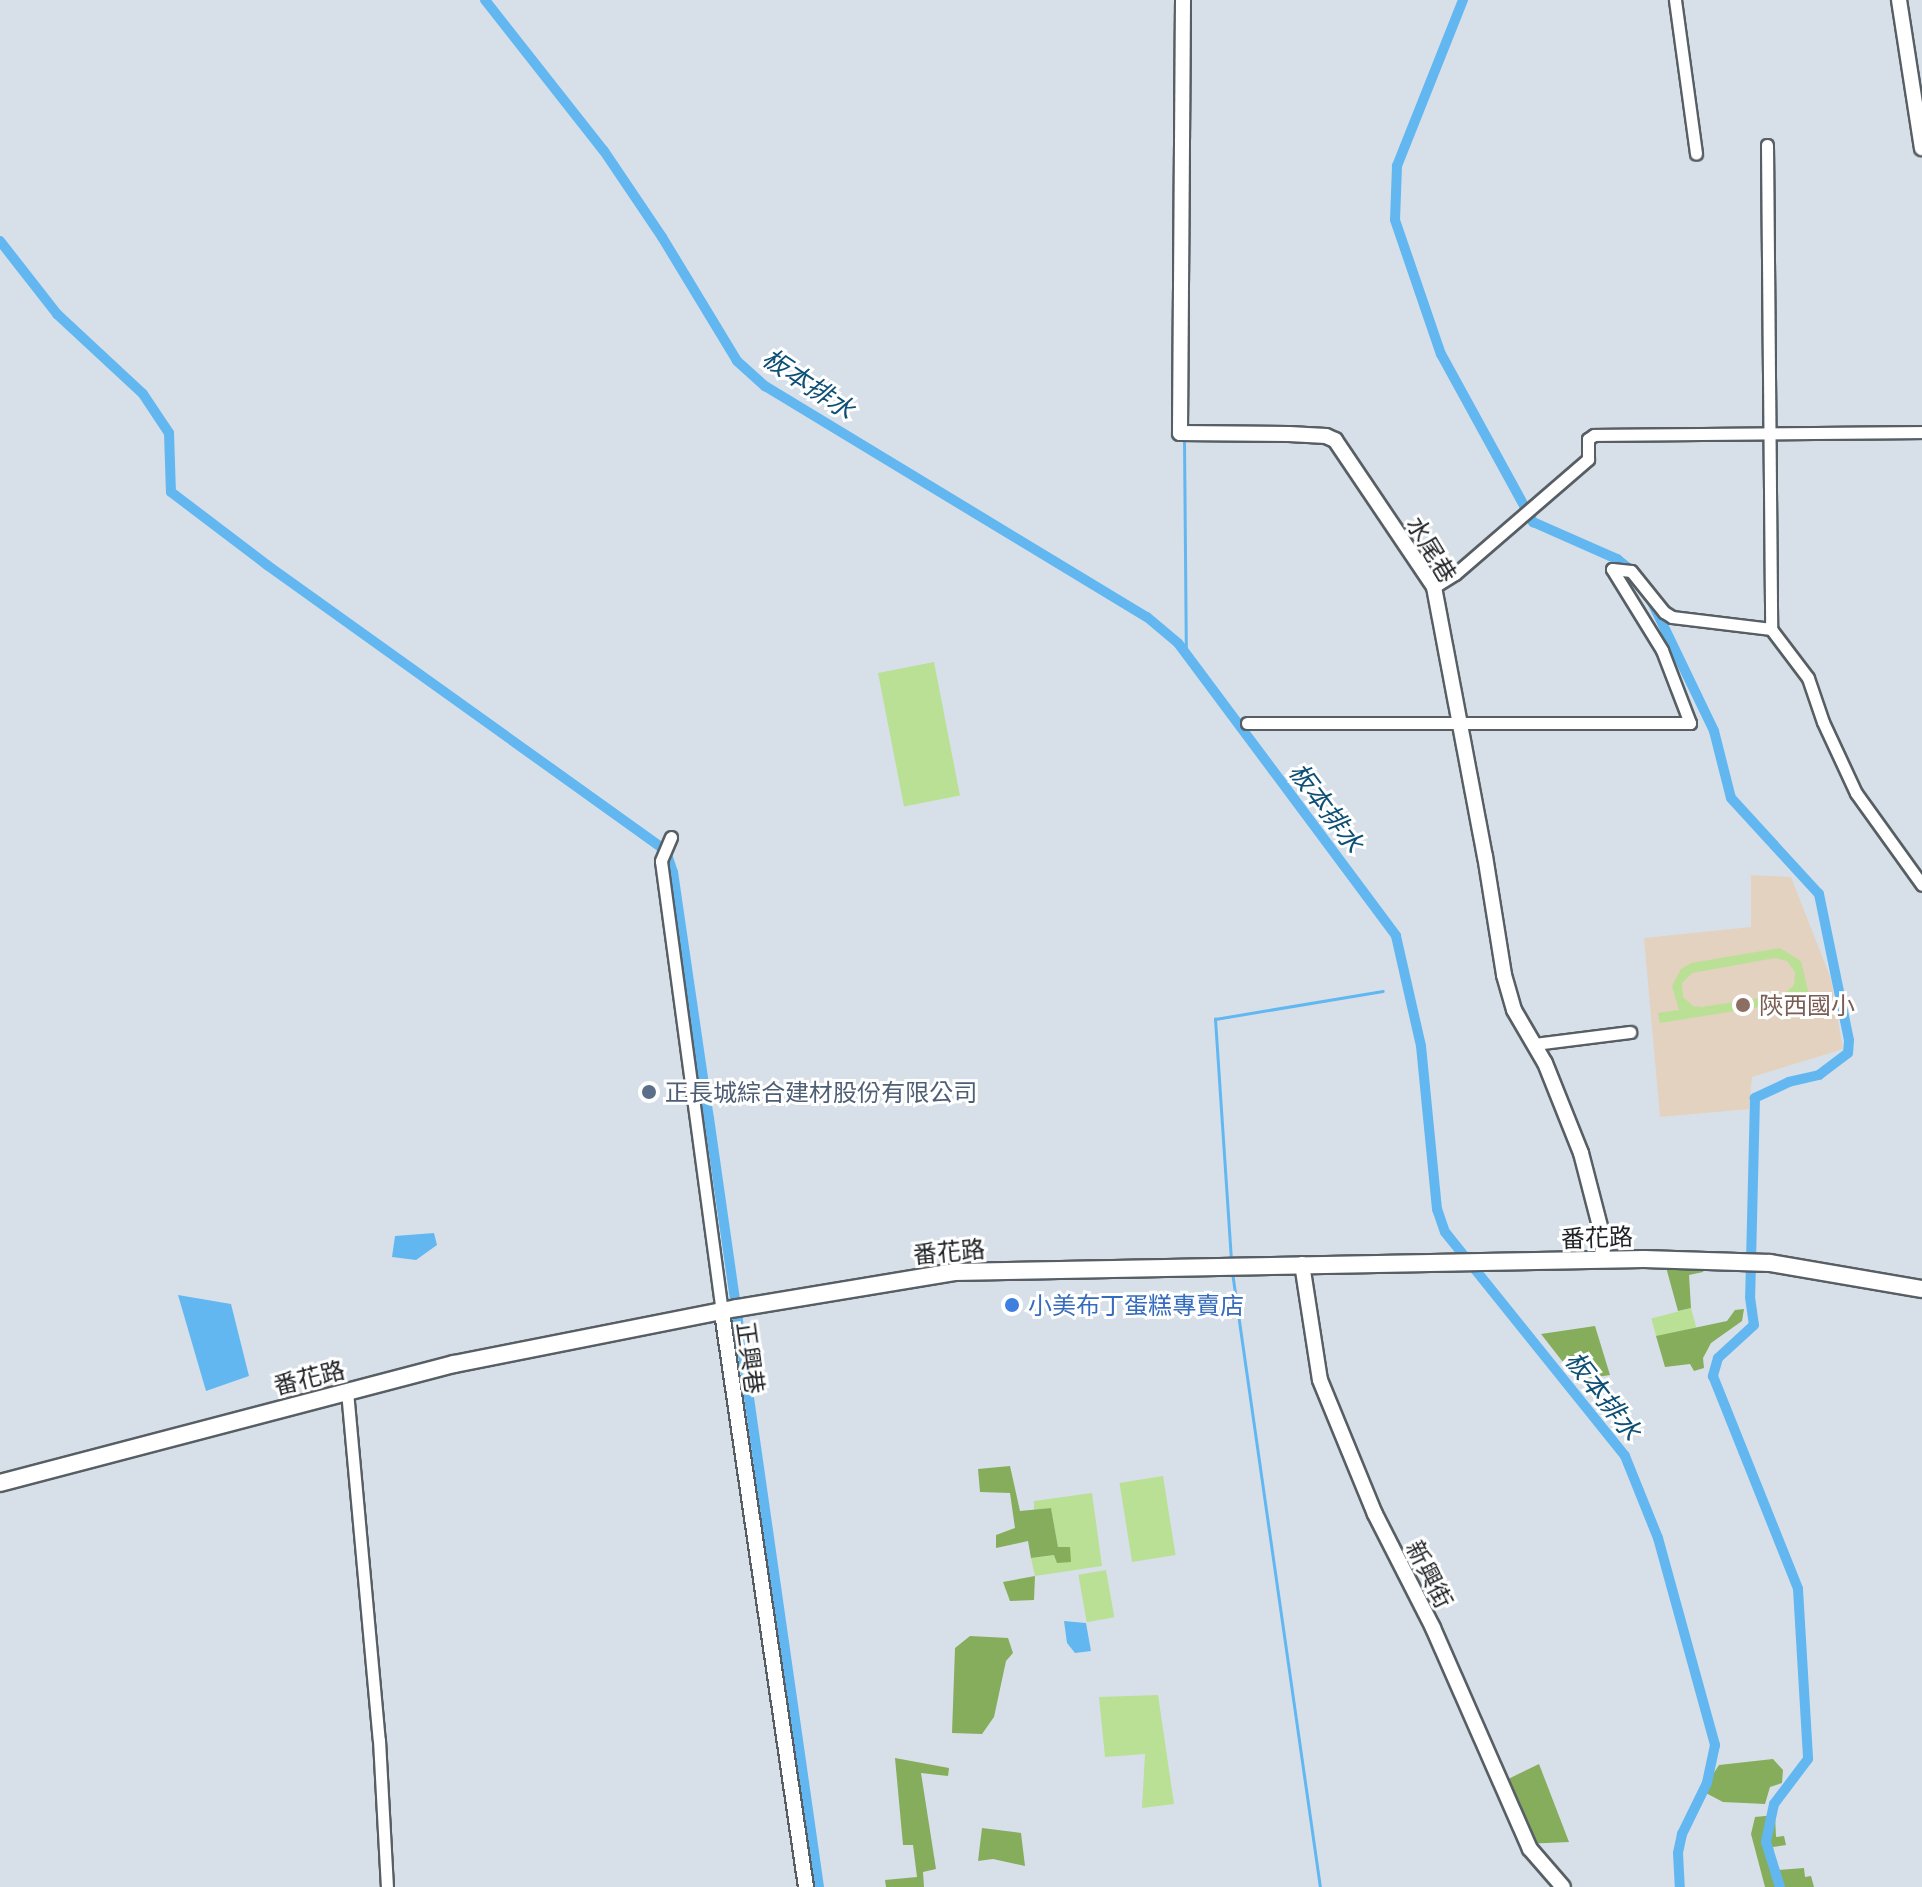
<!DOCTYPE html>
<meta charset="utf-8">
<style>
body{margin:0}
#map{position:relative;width:1922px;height:1887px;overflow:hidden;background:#d7e0e8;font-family:Commissioner,"Noto Sans TC",sans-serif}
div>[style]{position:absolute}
.education>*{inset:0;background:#e3d2c0}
.green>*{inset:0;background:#b9e094;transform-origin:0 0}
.forest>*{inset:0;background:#85ad5c}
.water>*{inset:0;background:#63b7f1}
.stream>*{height:3px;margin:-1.5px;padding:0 1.5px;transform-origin:1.5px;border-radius:1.5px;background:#63b7f1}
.canal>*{height:10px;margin:-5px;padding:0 5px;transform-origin:5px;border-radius:5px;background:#63b7f1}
.roads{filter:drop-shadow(2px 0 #575f65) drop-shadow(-2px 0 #575f65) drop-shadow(0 2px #575f65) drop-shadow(0 -2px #575f65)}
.minor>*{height:11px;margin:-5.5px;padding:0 5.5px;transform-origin:5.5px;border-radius:5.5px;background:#fff}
.tertiary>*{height:14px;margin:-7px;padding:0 7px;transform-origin:7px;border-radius:7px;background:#fff}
.secondary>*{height:16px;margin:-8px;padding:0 8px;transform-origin:8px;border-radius:8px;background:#fff}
.dots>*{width:22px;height:22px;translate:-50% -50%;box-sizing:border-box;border:4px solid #fff;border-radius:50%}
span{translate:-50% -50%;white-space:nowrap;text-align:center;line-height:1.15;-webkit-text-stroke:6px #fff;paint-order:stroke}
.street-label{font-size:24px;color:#1e2124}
.education-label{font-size:24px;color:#785e54}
.left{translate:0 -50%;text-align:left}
.service-label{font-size:24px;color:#4e5e75}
.shop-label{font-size:24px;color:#366cbe}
.water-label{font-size:26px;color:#0d4f75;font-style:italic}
</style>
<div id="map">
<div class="education">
<i style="clip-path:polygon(1751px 875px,1791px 877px,1831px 979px,1843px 1049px,1752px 1077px,1749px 1109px,1660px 1117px,1644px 938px,1751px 927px)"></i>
</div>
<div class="green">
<i style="left:934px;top:662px;width:136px;height:57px;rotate:79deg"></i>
<i style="clip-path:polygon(evenodd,1780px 948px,1801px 961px,1810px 999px,1660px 1023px,1658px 1013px,1679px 1010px,1672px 986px,1681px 969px,1691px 963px,1780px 948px,1775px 958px,1787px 961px,1795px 972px,1794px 985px,1784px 994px,1702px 1007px,1693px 1006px,1683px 997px,1682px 983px,1692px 973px,1775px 958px)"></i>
<i style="left:1691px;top:1308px;width:20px;height:41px;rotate:75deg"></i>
<i style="left:1163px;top:1476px;width:80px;height:44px;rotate:81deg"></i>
<i style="clip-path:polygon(1092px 1493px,1102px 1566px,1035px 1576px,1031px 1558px,1055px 1555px,1058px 1547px,1051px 1508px,1034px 1510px,1034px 1501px)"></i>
<i style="left:1106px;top:1570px;width:48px;height:28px;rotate:80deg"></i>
<i style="clip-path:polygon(1158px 1695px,1174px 1804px,1142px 1808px,1145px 1754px,1105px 1757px,1099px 1697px)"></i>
</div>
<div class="forest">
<i style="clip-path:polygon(1664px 1260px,1707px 1262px,1703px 1272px,1689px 1275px,1691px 1308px,1678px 1311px)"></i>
<i style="clip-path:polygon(1744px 1309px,1742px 1321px,1711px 1343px,1703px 1358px,1704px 1368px,1694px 1371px,1690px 1364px,1665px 1367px,1656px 1336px,1727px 1321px,1735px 1310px)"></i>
<i style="clip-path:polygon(1595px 1326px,1610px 1375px,1577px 1380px,1541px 1334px)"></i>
<i style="clip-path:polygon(1010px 1466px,1020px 1511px,1051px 1508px,1058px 1547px,1070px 1547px,1071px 1562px,1057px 1563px,1054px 1555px,1031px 1558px,1028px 1541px,996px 1548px,996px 1535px,1015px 1528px,1010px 1493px,980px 1492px,978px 1469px)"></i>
<i style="clip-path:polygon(1035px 1576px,1034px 1600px,1010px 1601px,1003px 1582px)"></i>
<i style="clip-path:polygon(970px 1636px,1008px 1638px,1013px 1653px,1006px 1661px,994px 1717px,982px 1734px,952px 1733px,955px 1648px)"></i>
<i style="clip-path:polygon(895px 1758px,949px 1768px,948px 1776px,921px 1773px,936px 1869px,923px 1872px,924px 1887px,886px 1887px,885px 1880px,917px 1877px,913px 1845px,903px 1845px)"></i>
<i style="clip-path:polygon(1773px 1759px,1783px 1770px,1782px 1783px,1770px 1787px,1765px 1804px,1723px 1802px,1702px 1791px,1719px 1765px)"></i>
<i style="clip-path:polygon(1539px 1764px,1569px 1842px,1524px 1844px,1500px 1783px)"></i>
<i style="clip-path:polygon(1775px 1815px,1776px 1837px,1784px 1836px,1786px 1845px,1773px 1847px,1777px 1870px,1804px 1868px,1805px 1877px,1811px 1876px,1814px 1887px,1765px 1887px,1751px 1834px,1755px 1817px)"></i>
<i style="clip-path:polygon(982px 1828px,1021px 1833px,1025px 1866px,993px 1859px,978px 1861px)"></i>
</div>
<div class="water">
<i style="clip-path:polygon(434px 1233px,437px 1245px,416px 1260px,392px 1257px,395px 1236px)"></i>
<i style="clip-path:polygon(178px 1295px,231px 1304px,249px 1376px,206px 1391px)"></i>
<i style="clip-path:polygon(1064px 1621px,1086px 1623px,1091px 1651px,1075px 1653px,1067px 1643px)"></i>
</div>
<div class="stream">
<i style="left:1184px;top:440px;width:214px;rotate:89.5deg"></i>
<i style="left:1231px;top:1260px;width:242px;rotate:-93.8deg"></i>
<i style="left:1215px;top:1019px;width:170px;rotate:-9.5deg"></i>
<i style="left:1232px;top:1272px;width:621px;rotate:81.86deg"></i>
</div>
<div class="canal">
<i style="left:485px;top:0;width:192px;rotate:51.8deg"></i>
<i style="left:604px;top:151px;width:104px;rotate:56deg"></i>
<i style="left:662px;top:237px;width:145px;rotate:58.8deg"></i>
<i style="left:737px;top:361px;width:38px;rotate:42deg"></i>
<i style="left:765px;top:386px;width:446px;rotate:31.2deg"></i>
<i style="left:1147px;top:617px;width:40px;rotate:40deg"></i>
<i style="left:1178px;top:643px;width:365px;rotate:53.3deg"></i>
<i style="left:1396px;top:936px;width:113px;rotate:77.2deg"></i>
<i style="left:1421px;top:1046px;width:164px;rotate:84.4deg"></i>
<i style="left:1437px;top:1209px;width:24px;rotate:71deg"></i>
<i style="left:1445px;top:1232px;width:287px;rotate:51.2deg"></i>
<i style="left:1625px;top:1456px;width:88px;rotate:68.1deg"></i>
<i style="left:1658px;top:1538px;width:215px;rotate:74.6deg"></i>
<i style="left:1715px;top:1745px;width:39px;rotate:102deg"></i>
<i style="left:1707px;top:1783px;width:57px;rotate:116.1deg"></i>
<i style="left:1682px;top:1834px;width:19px;rotate:102deg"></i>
<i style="left:1678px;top:1853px;width:34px;rotate:87deg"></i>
<i style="left:1463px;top:0;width:179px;rotate:111.7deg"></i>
<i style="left:1397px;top:166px;width:54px;rotate:92.1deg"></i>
<i style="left:1395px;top:220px;width:142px;rotate:71.1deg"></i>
<i style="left:1441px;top:354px;width:192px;rotate:61.3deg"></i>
<i style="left:1533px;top:522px;width:92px;rotate:23.8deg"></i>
<i style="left:1617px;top:559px;width:21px;rotate:39deg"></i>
<i style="left:0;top:241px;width:93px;rotate:52deg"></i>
<i style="left:57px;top:314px;width:117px;rotate:42.9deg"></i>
<i style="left:143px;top:394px;width:47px;rotate:56.3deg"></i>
<i style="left:169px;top:433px;width:59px;rotate:88.1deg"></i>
<i style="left:171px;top:492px;width:121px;rotate:37.2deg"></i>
<i style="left:267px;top:565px;width:491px;rotate:35.6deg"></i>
<i style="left:666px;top:851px;width:22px;rotate:72deg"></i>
<i style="left:673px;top:872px;width:249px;rotate:81.7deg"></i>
<i style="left:709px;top:1118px;width:777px;rotate:81.86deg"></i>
<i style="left:1652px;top:602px;width:143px;rotate:64.3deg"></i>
<i style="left:1714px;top:731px;width:69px;rotate:75.8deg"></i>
<i style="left:1731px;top:798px;width:130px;rotate:47.5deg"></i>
<i style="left:1819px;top:894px;width:149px;rotate:78.4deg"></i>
<i style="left:1849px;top:1040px;width:13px;rotate:94deg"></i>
<i style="left:1848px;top:1053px;width:36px;rotate:143deg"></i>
<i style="left:1819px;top:1075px;width:31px;rotate:167deg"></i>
<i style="left:1789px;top:1082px;width:38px;rotate:155deg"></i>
<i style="left:1755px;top:1098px;width:199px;rotate:91.4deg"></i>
<i style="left:1750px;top:1297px;width:28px;rotate:82deg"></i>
<i style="left:1754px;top:1325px;width:49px;rotate:137.5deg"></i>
<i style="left:1718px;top:1358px;width:19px;rotate:106deg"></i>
<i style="left:1713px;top:1376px;width:229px;rotate:68.2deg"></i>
<i style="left:1798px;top:1589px;width:170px;rotate:86.6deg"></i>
<i style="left:1808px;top:1759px;width:56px;rotate:127.1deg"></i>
<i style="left:1774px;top:1804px;width:39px;rotate:102deg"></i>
<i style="left:1766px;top:1842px;width:47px;rotate:72.7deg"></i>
</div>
<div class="roads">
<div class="minor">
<i style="left:1675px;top:0;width:155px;rotate:82.2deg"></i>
<i style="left:1767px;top:145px;width:484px;rotate:89.5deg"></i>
<i style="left:1612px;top:569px;width:19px;rotate:6deg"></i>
<i style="left:1631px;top:571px;width:53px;rotate:51.2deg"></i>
<i style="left:1664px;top:612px;width:9px;rotate:32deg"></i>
<i style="left:1672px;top:617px;width:100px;rotate:6.9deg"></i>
<i style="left:1771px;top:629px;width:61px;rotate:52.9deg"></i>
<i style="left:1808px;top:678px;width:46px;rotate:71.2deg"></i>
<i style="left:1823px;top:722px;width:78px;rotate:65.1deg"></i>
<i style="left:1856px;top:793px;width:113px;rotate:54.3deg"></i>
<i style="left:1434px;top:587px;width:25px;rotate:-32deg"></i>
<i style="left:1455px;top:574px;width:176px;rotate:-40.8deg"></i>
<i style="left:1588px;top:459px;width:20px;rotate:-90deg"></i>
<i style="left:1588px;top:439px;width:7px;rotate:-34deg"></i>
<i style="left:1594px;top:435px;width:328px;rotate:-0.5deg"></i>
<i style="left:1247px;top:723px;width:443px"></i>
<i style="left:1690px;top:723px;width:78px;rotate:-111deg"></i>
<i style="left:1662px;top:650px;width:95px;rotate:-121.7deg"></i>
<i style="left:671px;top:837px;width:26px;rotate:113deg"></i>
<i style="left:661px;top:861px;width:455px;rotate:82.3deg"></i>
<i style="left:1534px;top:1044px;width:97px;rotate:-7.1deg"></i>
<i style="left:347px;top:1391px;width:350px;rotate:84.8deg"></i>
<i style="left:379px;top:1740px;width:147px;rotate:86.9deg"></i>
</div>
<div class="tertiary">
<i style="left:1183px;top:0;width:433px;rotate:90.4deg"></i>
<i style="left:1180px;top:433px;width:109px;rotate:0.5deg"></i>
<i style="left:1289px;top:434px;width:37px;rotate:3deg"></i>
<i style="left:1326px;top:436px;width:10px;rotate:24deg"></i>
<i style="left:1335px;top:440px;width:177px;rotate:56deg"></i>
<i style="left:1434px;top:587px;width:274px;rotate:79.3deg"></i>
<i style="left:1485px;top:856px;width:121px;rotate:80.9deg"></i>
<i style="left:1504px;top:975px;width:36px;rotate:74deg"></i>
<i style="left:1514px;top:1010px;width:61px;rotate:59.7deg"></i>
<i style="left:1545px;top:1063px;width:97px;rotate:68.2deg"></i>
<i style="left:1581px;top:1153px;width:92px;rotate:75.5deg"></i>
<i style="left:1604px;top:1242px;width:18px;rotate:99deg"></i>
<i style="left:1899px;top:0;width:150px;rotate:81.2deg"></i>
<i style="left:1302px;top:1264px;width:117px;rotate:81.2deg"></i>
<i style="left:1320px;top:1380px;width:145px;rotate:67.7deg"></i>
<i style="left:1375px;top:1514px;width:128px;rotate:63deg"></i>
<i style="left:1433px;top:1628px;width:241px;rotate:66.3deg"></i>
<i style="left:1530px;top:1849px;width:50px;rotate:49deg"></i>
<i style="left:722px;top:1312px;width:581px;rotate:81.69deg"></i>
</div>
<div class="secondary">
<i style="left:0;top:1483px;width:469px;rotate:-14.7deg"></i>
<i style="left:454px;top:1364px;width:288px;rotate:-11.2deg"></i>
<i style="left:737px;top:1308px;width:220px;rotate:-9.4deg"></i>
<i style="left:954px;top:1272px;width:690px;rotate:-1.08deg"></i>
<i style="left:1644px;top:1259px;width:126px;rotate:1.8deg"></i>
<i style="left:1770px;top:1263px;width:154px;rotate:9.7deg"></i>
</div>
</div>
<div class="dots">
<i style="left:1743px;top:1005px;background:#8d6e63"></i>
<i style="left:649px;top:1092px;background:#5c6f8a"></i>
<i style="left:1012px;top:1305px;background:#3f7fe0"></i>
</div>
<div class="street-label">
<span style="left:1432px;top:549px;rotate:59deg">水尾巷</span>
<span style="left:1597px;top:1237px;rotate:-2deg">番花路</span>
<span style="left:949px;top:1251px;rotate:-5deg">番花路</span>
<span style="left:751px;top:1358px;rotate:82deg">正興巷</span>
<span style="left:309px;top:1377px;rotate:-14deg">番花路</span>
<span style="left:1430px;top:1574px;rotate:63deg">新興街</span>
</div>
<div class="education-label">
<span class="left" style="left:1759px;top:1005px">陝西國小</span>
</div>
<div class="service-label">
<span class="left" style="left:665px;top:1092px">正長城綜合建材股份有限公司</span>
</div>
<div class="shop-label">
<span class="left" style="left:1028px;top:1305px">小美布丁蛋糕專賣店</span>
</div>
<div class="water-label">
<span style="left:809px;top:383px;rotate:34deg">板本排水</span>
<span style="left:1327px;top:807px;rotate:53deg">板本排水</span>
<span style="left:1604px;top:1395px;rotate:52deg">板本排水</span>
</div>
</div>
